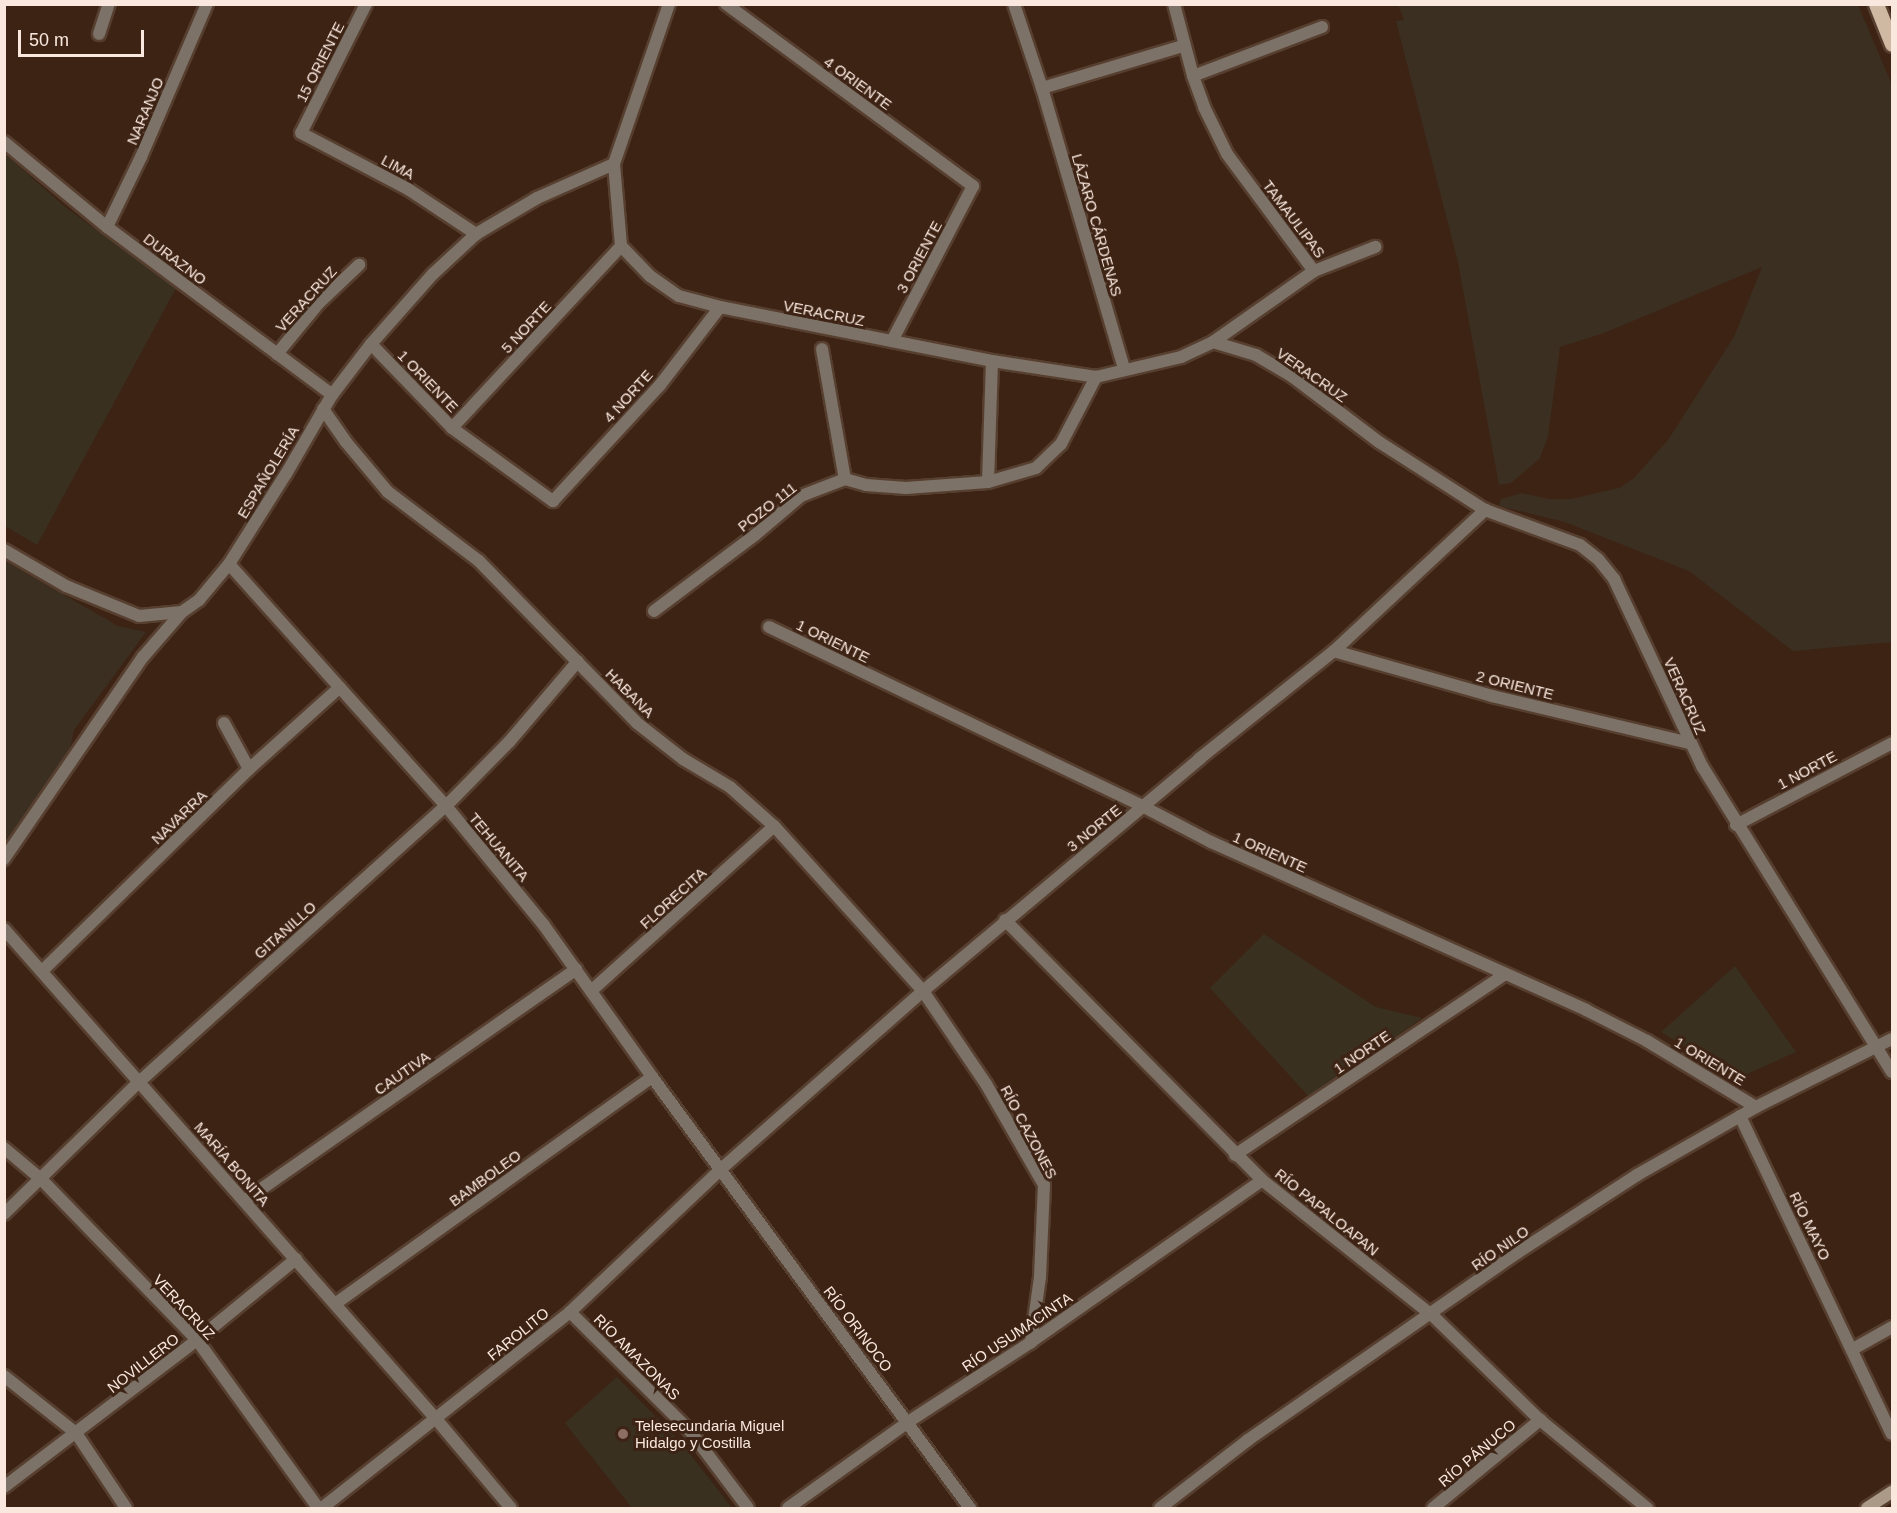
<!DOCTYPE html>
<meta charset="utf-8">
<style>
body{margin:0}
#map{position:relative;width:1897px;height:1513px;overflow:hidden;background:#3d2314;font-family:Helvetica,sans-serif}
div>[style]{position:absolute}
.industrial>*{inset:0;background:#3b2f21}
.education>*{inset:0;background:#393020}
.roads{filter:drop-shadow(2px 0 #573f30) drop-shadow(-2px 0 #573f30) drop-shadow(0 2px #573f30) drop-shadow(0 -2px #573f30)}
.minor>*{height:12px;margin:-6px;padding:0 6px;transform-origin:6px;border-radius:6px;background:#7c7267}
.secondary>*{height:12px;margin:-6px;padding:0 6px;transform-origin:6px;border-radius:6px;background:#ab9a88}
.primary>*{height:15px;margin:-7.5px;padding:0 7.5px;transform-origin:7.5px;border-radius:7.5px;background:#cfb9a2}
.dots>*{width:16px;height:16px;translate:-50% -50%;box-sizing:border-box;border:3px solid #3d2314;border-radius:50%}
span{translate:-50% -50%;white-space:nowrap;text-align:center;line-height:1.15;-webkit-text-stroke:6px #3d2314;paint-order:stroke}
.street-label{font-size:15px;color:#fae8df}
.poi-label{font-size:15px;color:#fae8df}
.left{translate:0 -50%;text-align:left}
.frame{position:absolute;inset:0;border:6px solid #fae8df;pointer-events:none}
.scale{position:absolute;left:18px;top:30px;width:126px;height:27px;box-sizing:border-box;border:3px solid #fae8df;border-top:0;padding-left:8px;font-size:18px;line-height:21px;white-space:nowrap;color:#fae8df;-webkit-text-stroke:4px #3d2314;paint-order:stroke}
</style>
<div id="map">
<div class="industrial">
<i style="clip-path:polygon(1398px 4px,1858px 5px,1892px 85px,1892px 642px,1793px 651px,1689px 571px,1565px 522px,1499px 506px,1501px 499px,1522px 493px,1549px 499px,1571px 499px,1619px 488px,1634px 478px,1668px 440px,1734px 337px,1762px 267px,1604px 333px,1560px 347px,1548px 436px,1540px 458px,1511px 483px,1499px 485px,1458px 262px,1396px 21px,1404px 20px)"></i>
<i style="clip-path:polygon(5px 561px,118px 626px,146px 632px,74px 730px,63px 781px,5px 871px)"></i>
</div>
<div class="education">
<i style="clip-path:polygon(5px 154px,64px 206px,176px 288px,37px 545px,5px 526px)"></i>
<i style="clip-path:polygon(1264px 934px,1376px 1007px,1422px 1018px,1310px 1098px,1210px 988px)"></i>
<i style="clip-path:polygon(1735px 966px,1796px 1052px,1736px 1079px,1661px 1032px)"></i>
<i style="clip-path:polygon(617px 1377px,683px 1445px,732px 1508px,632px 1508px,565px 1423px)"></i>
</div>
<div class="roads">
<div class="minor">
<i style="left:366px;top:4px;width:144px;rotate:116.7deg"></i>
<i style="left:301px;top:133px;width:121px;rotate:27.6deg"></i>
<i style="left:408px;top:189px;width:82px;rotate:33.5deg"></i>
<i style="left:669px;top:4px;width:169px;rotate:109deg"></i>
<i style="left:614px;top:164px;width:82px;rotate:85.1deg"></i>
<i style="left:621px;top:246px;width:42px;rotate:46deg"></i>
<i style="left:650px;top:276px;width:35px;rotate:35deg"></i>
<i style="left:679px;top:296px;width:42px;rotate:15deg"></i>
<i style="left:720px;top:307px;width:277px;rotate:11.2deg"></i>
<i style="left:992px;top:361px;width:105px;rotate:8.7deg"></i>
<i style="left:1096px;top:377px;width:87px;rotate:-13.2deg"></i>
<i style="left:1181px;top:357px;width:35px;rotate:-25deg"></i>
<i style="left:1213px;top:342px;width:45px;rotate:16.8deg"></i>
<i style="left:1256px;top:355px;width:43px;rotate:30.7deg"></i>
<i style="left:1293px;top:377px;width:108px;rotate:37.1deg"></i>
<i style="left:1379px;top:442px;width:126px;rotate:32.7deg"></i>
<i style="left:1485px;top:510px;width:101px;rotate:20.2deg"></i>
<i style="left:1580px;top:545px;width:23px;rotate:38deg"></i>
<i style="left:1598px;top:559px;width:26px;rotate:51deg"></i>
<i style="left:1614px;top:579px;width:207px;rotate:64.8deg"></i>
<i style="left:1702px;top:766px;width:360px;rotate:58.2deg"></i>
<i style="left:726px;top:4px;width:307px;rotate:36.4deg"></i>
<i style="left:973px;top:186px;width:175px;rotate:117.6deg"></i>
<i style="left:1014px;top:4px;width:89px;rotate:71.6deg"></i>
<i style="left:1042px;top:88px;width:293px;rotate:73.7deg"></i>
<i style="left:1174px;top:4px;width:74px;rotate:75.2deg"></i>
<i style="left:1193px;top:76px;width:33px;rotate:70deg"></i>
<i style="left:1204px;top:107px;width:52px;rotate:63.9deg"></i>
<i style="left:1227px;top:154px;width:146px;rotate:53.4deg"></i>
<i style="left:99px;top:34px;width:32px;rotate:-72deg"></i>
<i style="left:1193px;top:76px;width:138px;rotate:-20.8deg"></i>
<i style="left:1042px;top:88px;width:147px;rotate:-16.6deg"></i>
<i style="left:4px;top:142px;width:134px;rotate:39.5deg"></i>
<i style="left:107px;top:227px;width:281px;rotate:36.7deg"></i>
<i style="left:107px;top:227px;width:78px;rotate:-64.1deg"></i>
<i style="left:141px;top:157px;width:167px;rotate:-66.7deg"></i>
<i style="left:1213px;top:342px;width:123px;rotate:-35.1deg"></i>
<i style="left:1314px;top:271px;width:66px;rotate:-21.5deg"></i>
<i style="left:371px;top:344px;width:117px;rotate:46deg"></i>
<i style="left:452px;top:428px;width:125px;rotate:35.9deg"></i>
<i style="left:553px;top:501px;width:158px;rotate:-47.3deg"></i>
<i style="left:660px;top:385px;width:98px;rotate:-52.4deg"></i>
<i style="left:822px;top:349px;width:132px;rotate:80deg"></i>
<i style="left:277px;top:354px;width:65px;rotate:-50.6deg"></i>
<i style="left:318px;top:304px;width:57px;rotate:-43.6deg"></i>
<i style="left:323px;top:409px;width:40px;rotate:55.1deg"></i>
<i style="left:346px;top:442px;width:65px;rotate:50deg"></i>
<i style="left:388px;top:492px;width:114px;rotate:37.2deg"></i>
<i style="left:479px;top:561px;width:226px;rotate:45.7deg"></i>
<i style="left:637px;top:723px;width:58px;rotate:38deg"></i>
<i style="left:683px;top:759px;width:55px;rotate:30.8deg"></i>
<i style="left:730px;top:787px;width:59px;rotate:41.6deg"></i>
<i style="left:774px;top:826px;width:222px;rotate:47.9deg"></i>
<i style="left:923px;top:991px;width:112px;rotate:55.9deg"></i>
<i style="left:986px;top:1084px;width:116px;rotate:60.1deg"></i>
<i style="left:1044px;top:1185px;width:92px;rotate:92.5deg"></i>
<i style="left:1040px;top:1277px;width:66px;rotate:97.9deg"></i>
<i style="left:452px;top:428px;width:248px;rotate:-47.1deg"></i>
<i style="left:988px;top:482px;width:121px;rotate:-88.1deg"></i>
<i style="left:4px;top:550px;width:72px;rotate:30.1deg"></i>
<i style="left:66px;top:586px;width:79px;rotate:22.3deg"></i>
<i style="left:139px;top:616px;width:43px;rotate:-5.3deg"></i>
<i style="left:229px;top:564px;width:325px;rotate:48.1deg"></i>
<i style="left:446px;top:806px;width:153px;rotate:50.6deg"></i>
<i style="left:543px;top:924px;width:188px;rotate:54.5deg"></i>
<i style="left:652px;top:1077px;width:536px;rotate:53.58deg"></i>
<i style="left:654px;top:611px;width:126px;rotate:-37deg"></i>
<i style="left:755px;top:535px;width:60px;rotate:-40.3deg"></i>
<i style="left:801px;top:496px;width:47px;rotate:-21.1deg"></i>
<i style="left:845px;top:479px;width:22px;rotate:16deg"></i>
<i style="left:866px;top:485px;width:40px;rotate:4.3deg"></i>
<i style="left:906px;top:488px;width:82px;rotate:-4.2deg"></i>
<i style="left:988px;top:482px;width:50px;rotate:-16.3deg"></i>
<i style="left:1036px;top:468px;width:35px;rotate:-44deg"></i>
<i style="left:1061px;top:444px;width:76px;rotate:-62.4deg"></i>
<i style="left:769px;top:627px;width:416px;rotate:25.6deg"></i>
<i style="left:1144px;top:807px;width:76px;rotate:27.6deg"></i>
<i style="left:1211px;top:842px;width:411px;rotate:24.1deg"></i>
<i style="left:1586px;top:1010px;width:68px;rotate:26.9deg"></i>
<i style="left:1647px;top:1041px;width:127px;rotate:31.2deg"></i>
<i style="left:1334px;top:651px;width:164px;rotate:15.9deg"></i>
<i style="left:1492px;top:696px;width:203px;rotate:13.4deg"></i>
<i style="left:224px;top:723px;width:52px;rotate:61.5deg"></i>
<i style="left:1736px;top:825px;width:176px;rotate:-27.7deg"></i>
<i style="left:4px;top:859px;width:245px;rotate:-55.5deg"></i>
<i style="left:143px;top:657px;width:60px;rotate:-49.1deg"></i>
<i style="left:182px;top:612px;width:21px;rotate:-35deg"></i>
<i style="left:199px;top:600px;width:47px;rotate:-50.2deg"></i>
<i style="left:229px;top:564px;width:107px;rotate:-57.7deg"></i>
<i style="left:286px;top:474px;width:91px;rotate:-59.8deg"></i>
<i style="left:332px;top:395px;width:64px;rotate:-52.6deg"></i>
<i style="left:371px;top:344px;width:94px;rotate:-48.5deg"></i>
<i style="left:433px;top:274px;width:59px;rotate:-42.9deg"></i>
<i style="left:476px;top:234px;width:71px;rotate:-30.5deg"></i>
<i style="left:537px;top:198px;width:84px;rotate:-23.8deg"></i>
<i style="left:1005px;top:920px;width:366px;rotate:45.3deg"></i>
<i style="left:1262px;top:1180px;width:217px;rotate:38.5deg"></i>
<i style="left:1432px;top:1315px;width:151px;rotate:44.2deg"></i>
<i style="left:1540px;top:1420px;width:139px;rotate:39.4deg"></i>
<i style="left:4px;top:929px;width:653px;rotate:48.6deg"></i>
<i style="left:436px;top:1419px;width:116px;rotate:49.9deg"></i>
<i style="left:42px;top:971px;width:289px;rotate:-44.3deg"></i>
<i style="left:249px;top:769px;width:122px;rotate:-42deg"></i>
<i style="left:591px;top:991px;width:246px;rotate:-42deg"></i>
<i style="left:1740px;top:1116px;width:352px;rotate:64.5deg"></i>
<i style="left:4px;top:1148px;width:48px;rotate:40deg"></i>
<i style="left:41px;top:1179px;width:224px;rotate:45.9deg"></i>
<i style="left:197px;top:1340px;width:207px;rotate:54.2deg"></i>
<i style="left:1235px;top:1155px;width:325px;rotate:-33.8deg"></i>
<i style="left:244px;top:1201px;width:405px;rotate:-34.9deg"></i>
<i style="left:4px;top:1214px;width:189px;rotate:-44.4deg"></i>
<i style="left:139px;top:1082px;width:413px;rotate:-42deg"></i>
<i style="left:446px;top:806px;width:90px;rotate:-45.5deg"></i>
<i style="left:509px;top:742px;width:106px;rotate:-49.6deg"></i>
<i style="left:335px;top:1304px;width:390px;rotate:-35.6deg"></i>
<i style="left:570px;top:1312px;width:169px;rotate:44.8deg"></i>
<i style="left:690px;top:1431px;width:96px;rotate:53deg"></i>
<i style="left:1853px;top:1349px;width:45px;rotate:-29.4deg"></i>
<i style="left:4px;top:1376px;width:92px;rotate:38.4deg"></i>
<i style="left:76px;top:1433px;width:90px;rotate:56.3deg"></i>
<i style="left:4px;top:1487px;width:243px;rotate:-37.3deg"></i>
<i style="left:197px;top:1340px;width:128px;rotate:-39.3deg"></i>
<i style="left:322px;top:1508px;width:316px;rotate:-38.3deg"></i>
<i style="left:570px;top:1312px;width:208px;rotate:-43.4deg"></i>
<i style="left:721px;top:1169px;width:269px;rotate:-41.4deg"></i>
<i style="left:923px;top:991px;width:361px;rotate:-40deg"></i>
<i style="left:1199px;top:759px;width:173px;rotate:-38.7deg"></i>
<i style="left:1334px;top:651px;width:207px;rotate:-43deg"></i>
<i style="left:788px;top:1508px;width:148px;rotate:-35.6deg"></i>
<i style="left:908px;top:1422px;width:147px;rotate:-33deg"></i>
<i style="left:1031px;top:1342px;width:282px;rotate:-35deg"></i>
<i style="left:1160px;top:1508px;width:111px;rotate:-37.7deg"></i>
<i style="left:1248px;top:1440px;width:328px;rotate:-34.8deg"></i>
<i style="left:1517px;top:1253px;width:143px;rotate:-33deg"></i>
<i style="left:1637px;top:1175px;width:137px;rotate:-29.7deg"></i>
<i style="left:1756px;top:1107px;width:152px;rotate:-26.6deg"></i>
<i style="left:1433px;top:1508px;width:139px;rotate:-39.4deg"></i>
</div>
<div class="secondary">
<i style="left:1867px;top:1508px;width:30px;rotate:-33deg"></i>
</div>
<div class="primary">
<i style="left:1876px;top:4px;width:43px;rotate:68.2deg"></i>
</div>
</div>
<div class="dots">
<i style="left:623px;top:1434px;background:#8d6e63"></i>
</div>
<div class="street-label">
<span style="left:320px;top:62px;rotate:-63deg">15 ORIENTE</span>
<span style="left:858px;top:83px;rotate:36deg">4 ORIENTE</span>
<span style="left:145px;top:111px;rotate:-67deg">NARANJO</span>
<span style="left:398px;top:167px;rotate:28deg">LIMA</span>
<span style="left:1294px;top:219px;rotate:53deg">TAMAULIPAS</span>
<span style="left:1097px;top:225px;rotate:74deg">LÁZARO CÁRDENAS</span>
<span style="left:919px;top:257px;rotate:-62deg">3 ORIENTE</span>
<span style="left:175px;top:259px;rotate:37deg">DURAZNO</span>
<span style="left:306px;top:299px;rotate:-48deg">VERACRUZ</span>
<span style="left:824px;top:313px;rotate:11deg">VERACRUZ</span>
<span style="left:526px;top:327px;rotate:-47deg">5 NORTE</span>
<span style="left:1312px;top:375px;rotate:35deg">VERACRUZ</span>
<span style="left:428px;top:381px;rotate:46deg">1 ORIENTE</span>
<span style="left:628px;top:396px;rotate:-48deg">4 NORTE</span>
<span style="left:268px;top:472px;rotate:-59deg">ESPAÑOLERÍA</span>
<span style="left:767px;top:507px;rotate:-38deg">POZO 111</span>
<span style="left:833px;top:641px;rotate:26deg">1 ORIENTE</span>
<span style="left:1515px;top:685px;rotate:14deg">2 ORIENTE</span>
<span style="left:630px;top:693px;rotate:45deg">HABANA</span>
<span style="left:1685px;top:696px;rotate:66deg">VERACRUZ</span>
<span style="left:1807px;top:770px;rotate:-28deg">1 NORTE</span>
<span style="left:179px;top:817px;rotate:-44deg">NAVARRA</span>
<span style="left:1094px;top:828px;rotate:-39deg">3 NORTE</span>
<span style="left:499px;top:847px;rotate:50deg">TEHUANITA</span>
<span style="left:1270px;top:852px;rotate:24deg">1 ORIENTE</span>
<span style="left:673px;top:898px;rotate:-42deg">FLORECITA</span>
<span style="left:285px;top:930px;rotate:-42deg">GITANILLO</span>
<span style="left:1362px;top:1052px;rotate:-34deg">1 NORTE</span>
<span style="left:1710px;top:1061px;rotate:31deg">1 ORIENTE</span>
<span style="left:402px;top:1073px;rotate:-35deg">CAUTIVA</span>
<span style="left:1029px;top:1132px;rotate:62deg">RÍO CAZONES</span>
<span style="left:232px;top:1164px;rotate:49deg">MARÍA BONITA</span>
<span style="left:485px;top:1178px;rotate:-36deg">BAMBOLEO</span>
<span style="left:1327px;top:1212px;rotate:39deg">RÍO PAPALOAPAN</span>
<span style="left:1810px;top:1226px;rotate:64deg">RÍO MAYO</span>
<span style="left:1500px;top:1248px;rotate:-35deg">RÍO NILO</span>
<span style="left:184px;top:1307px;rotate:47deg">VERACRUZ</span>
<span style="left:858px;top:1329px;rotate:53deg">RÍO ORINOCO</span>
<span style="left:1017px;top:1332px;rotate:-34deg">RÍO USUMACINTA</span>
<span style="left:518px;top:1334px;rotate:-39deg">FAROLITO</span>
<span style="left:637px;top:1357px;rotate:45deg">RÍO AMAZONAS</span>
<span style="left:143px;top:1363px;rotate:-38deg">NOVILLERO</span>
<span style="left:1477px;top:1453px;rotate:-40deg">RÍO PÁNUCO</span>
</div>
<div class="poi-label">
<span class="left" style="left:635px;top:1434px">Telesecundaria Miguel<br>Hidalgo y Costilla</span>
</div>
<div class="frame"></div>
<div class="scale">50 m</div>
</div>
